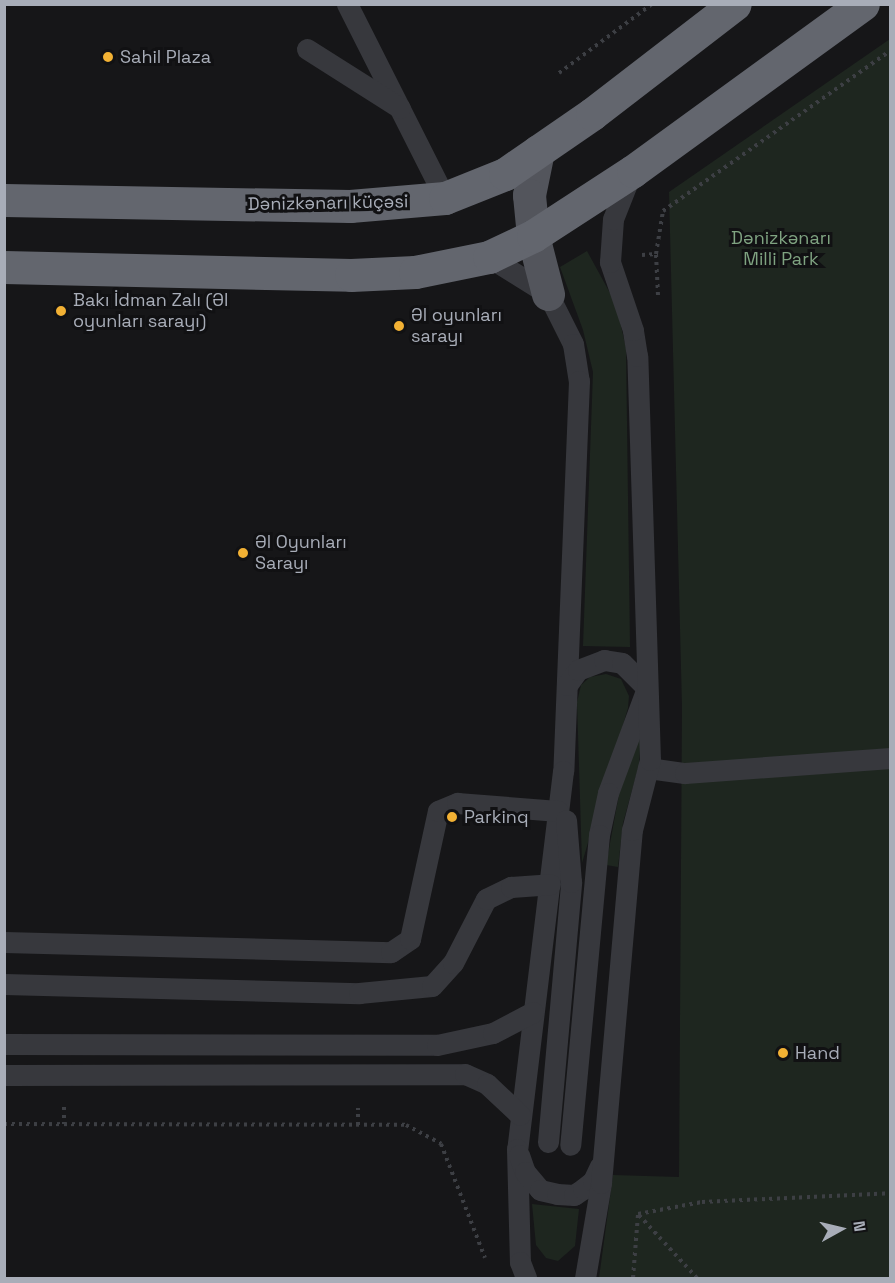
<!DOCTYPE html>
<meta charset="utf-8">
<style>
body{margin:0}
#map{position:relative;width:895px;height:1283px;overflow:hidden;background:#161618;font-family:"Space Grotesk",sans-serif}
div>[style]{position:absolute}
.green>*{inset:0;background:#1e261f}
.path>*{height:4px;margin-top:-2px;transform-origin:0;background:repeating-linear-gradient(90deg,#3d3f44 0 3px,transparent 0 7.5px)}
.lane>*{height:21px;margin:-10.5px;padding:0 10.5px;transform-origin:10.5px;border-radius:10.5px;background:#37383d}
.primary>*{height:33px;margin:-16.5px;padding:0 16.5px;transform-origin:16.5px;border-radius:16.5px;background:#53555c}
.highway>*{height:33px;margin:-16.5px;padding:0 16.5px;transform-origin:16.5px;border-radius:16.5px;background:#63666e}
.dots>*{width:16px;height:16px;translate:-50% -50%;box-sizing:border-box;border:3px solid #111113;border-radius:50%}
span{translate:-50% -50%;white-space:nowrap;text-align:center;line-height:1.15;-webkit-text-stroke:6px #111113;paint-order:stroke}
.poi-label{font-size:18px;color:#a8adb8}
.left{translate:0 -50%;text-align:left}
.street-label{font-size:18px;color:#a8adb8}
.park-label{font-size:18px;color:#7fa381}
.frame{position:absolute;inset:0;border:6px solid #a8adb8;pointer-events:none}
.north{position:absolute;left:811px;top:1199px;width:60px;height:60px;-webkit-text-stroke:4px #111113;paint-order:stroke;rotate:82deg;font-size:16px;font-weight:700;line-height:24px;text-align:center;color:#a8adb8}
.north::after{content:'';display:block;margin:auto;width:21px;height:27px;background:#a8adb8;clip-path:polygon(50% 0,100% 100%,50% 72%,0 100%)}
</style>
<div id="map">
<div class="green">
<i style="clip-path:polygon(890px 39px,890px 1278px,599px 1278px,613px 1175px,679px 1177px,682px 707px,669px 192px)"></i>
<i style="clip-path:polygon(587px 251px,616px 304px,626px 348px,630px 647px,583px 646px,593px 372px,583px 330px,560px 267px)"></i>
<i style="clip-path:polygon(606px 674px,621px 679px,629px 696px,628px 708px,582px 863px,577px 702px,581px 685px,590px 677px)"></i>
<i style="clip-path:polygon(641px 731px,639px 765px,623px 823px,618px 867px,606px 865px,622px 778px)"></i>
<i style="clip-path:polygon(532px 1204px,579px 1209px,575px 1246px,558px 1261px,546px 1258px,536px 1245px)"></i>
</div>
<div class="path">
<i style="left:559px;top:73px;width:116px;rotate:-36.6deg"></i>
<i style="left:642px;top:255px;width:14px;rotate:-4deg"></i>
<i style="left:658px;top:295px;width:41px;rotate:-92.8deg"></i>
<i style="left:656px;top:254px;width:44px;rotate:-80.8deg"></i>
<i style="left:663px;top:211px;width:278px;rotate:-35.2deg"></i>
<i style="left:64px;top:1107px;width:17px;rotate:90deg"></i>
<i style="left:4px;top:1124px;width:402px;rotate:0.1deg"></i>
<i style="left:406px;top:1125px;width:40px;rotate:28deg"></i>
<i style="left:441px;top:1144px;width:122px;rotate:68.9deg"></i>
<i style="left:358px;top:1125px;width:17px;rotate:-90deg"></i>
<i style="left:633px;top:1278px;width:64px;rotate:-85.5deg"></i>
<i style="left:697px;top:1278px;width:87px;rotate:-132.7deg"></i>
<i style="left:638px;top:1214px;width:65px;rotate:-10.6deg"></i>
<i style="left:702px;top:1202px;width:188px;rotate:-2.7deg"></i>
</div>
<div class="lane">
<i style="left:347px;top:4px;width:217px;rotate:63.2deg"></i>
<i style="left:307px;top:49px;width:110px;rotate:32.4deg"></i>
<i style="left:489px;top:257px;width:70px;rotate:32.1deg"></i>
<i style="left:548px;top:294px;width:56px;rotate:63.4deg"></i>
<i style="left:573px;top:344px;width:37px;rotate:81deg"></i>
<i style="left:579px;top:381px;width:390px;rotate:92.3deg"></i>
<i style="left:563px;top:771px;width:381px;rotate:96.9deg"></i>
<i style="left:517px;top:1149px;width:113px;rotate:88.5deg"></i>
<i style="left:520px;top:1262px;width:17px;rotate:69deg"></i>
<i style="left:567px;top:685px;width:19px;rotate:-54deg"></i>
<i style="left:578px;top:670px;width:28px;rotate:-21deg"></i>
<i style="left:604px;top:660px;width:18px;rotate:9deg"></i>
<i style="left:622px;top:663px;width:35px;rotate:45deg"></i>
<i style="left:647px;top:688px;width:112px;rotate:110.4deg"></i>
<i style="left:608px;top:793px;width:43px;rotate:102.1deg"></i>
<i style="left:599px;top:835px;width:311px;rotate:95.3deg"></i>
<i style="left:648px;top:768px;width:37px;rotate:8deg"></i>
<i style="left:685px;top:773px;width:206px;rotate:-4.2deg"></i>
<i style="left:4px;top:942px;width:387px;rotate:1.5deg"></i>
<i style="left:391px;top:952px;width:23px;rotate:-34deg"></i>
<i style="left:410px;top:939px;width:131px;rotate:-77.7deg"></i>
<i style="left:438px;top:811px;width:21px;rotate:-23deg"></i>
<i style="left:457px;top:803px;width:101px;rotate:4.5deg"></i>
<i style="left:4px;top:984px;width:355px;rotate:1.5deg"></i>
<i style="left:359px;top:993px;width:73px;rotate:-5.5deg"></i>
<i style="left:432px;top:986px;width:31px;rotate:-48deg"></i>
<i style="left:453px;top:963px;width:72px;rotate:-62.7deg"></i>
<i style="left:486px;top:899px;width:28px;rotate:-26deg"></i>
<i style="left:511px;top:887px;width:39px;rotate:-4deg"></i>
<i style="left:4px;top:1044px;width:433px;rotate:0.1deg"></i>
<i style="left:437px;top:1045px;width:57px;rotate:-12.1deg"></i>
<i style="left:493px;top:1033px;width:45px;rotate:-27.7deg"></i>
<i style="left:4px;top:1075px;width:461px;rotate:-0.1deg"></i>
<i style="left:465px;top:1074px;width:24px;rotate:24deg"></i>
<i style="left:487px;top:1084px;width:45px;rotate:43.2deg"></i>
<i style="left:548px;top:1142px;width:261px;rotate:-84.9deg"></i>
<i style="left:571px;top:882px;width:62px;rotate:-94.6deg"></i>
<i style="left:519px;top:1155px;width:18px;rotate:71deg"></i>
<i style="left:525px;top:1172px;width:23px;rotate:50deg"></i>
<i style="left:540px;top:1190px;width:17px;rotate:13deg"></i>
<i style="left:557px;top:1194px;width:17px;rotate:3deg"></i>
<i style="left:574px;top:1195px;width:11px;rotate:-34deg"></i>
<i style="left:583px;top:1189px;width:13px;rotate:-39deg"></i>
<i style="left:593px;top:1181px;width:17px;rotate:-65deg"></i>
<i style="left:585px;top:1278px;width:96px;rotate:-80.4deg"></i>
<i style="left:601px;top:1183px;width:354px;rotate:-85deg"></i>
<i style="left:632px;top:830px;width:72px;rotate:-75.6deg"></i>
<i style="left:650px;top:760px;width:404px;rotate:-91.8deg"></i>
<i style="left:637px;top:356px;width:26px;rotate:-99deg"></i>
<i style="left:633px;top:330px;width:72px;rotate:-108.7deg"></i>
<i style="left:610px;top:262px;width:43px;rotate:-86deg"></i>
<i style="left:613px;top:219px;width:46px;rotate:-68.4deg"></i>
</div>
<div class="primary">
<i style="left:538px;top:151px;width:45px;rotate:101.6deg"></i>
<i style="left:529px;top:195px;width:41px;rotate:84.4deg"></i>
<i style="left:533px;top:236px;width:60px;rotate:75.5deg"></i>
</div>
<div class="highway">
<i style="left:4px;top:200px;width:346px;rotate:1deg"></i>
<i style="left:350px;top:206px;width:95px;rotate:-4.8deg"></i>
<i style="left:445px;top:198px;width:65px;rotate:-21.8deg"></i>
<i style="left:505px;top:174px;width:106px;rotate:-34.6deg"></i>
<i style="left:592px;top:114px;width:180px;rotate:-37.6deg"></i>
<i style="left:4px;top:267px;width:347px;rotate:1.3deg"></i>
<i style="left:351px;top:275px;width:64px;rotate:-2.7deg"></i>
<i style="left:415px;top:272px;width:76px;rotate:-11.5deg"></i>
<i style="left:489px;top:257px;width:49px;rotate:-25.5deg"></i>
<i style="left:533px;top:236px;width:119px;rotate:-33deg"></i>
<i style="left:633px;top:171px;width:284px;rotate:-36deg"></i>
</div>
<div class="dots">
<i style="left:108px;top:57px;background:#f2b134"></i>
<i style="left:61px;top:311px;background:#f2b134"></i>
<i style="left:399px;top:326px;background:#f2b134"></i>
<i style="left:243px;top:553px;background:#f2b134"></i>
<i style="left:452px;top:817px;background:#f2b134"></i>
<i style="left:783px;top:1053px;background:#f2b134"></i>
</div>
<div class="poi-label">
<span class="left" style="left:120px;top:57px">Sahil Plaza</span>
<span class="left" style="left:73px;top:311px">Bakı İdman Zalı (Əl<br>oyunları sarayı)</span>
<span class="left" style="left:411px;top:326px">Əl oyunları<br>sarayı</span>
<span class="left" style="left:255px;top:553px">Əl Oyunları<br>Sarayı</span>
<span class="left" style="left:464px;top:817px">Parkinq</span>
<span class="left" style="left:795px;top:1053px">Hand</span>
</div>
<div class="street-label">
<span style="left:328px;top:203px;rotate:-1deg">Dənizkənarı küçəsi</span>
</div>
<div class="park-label">
<span style="left:781px;top:249px">Dənizkənarı<br>Milli Park</span>
</div>
<div class="frame"></div>
<div class="north">N</div>
</div>
